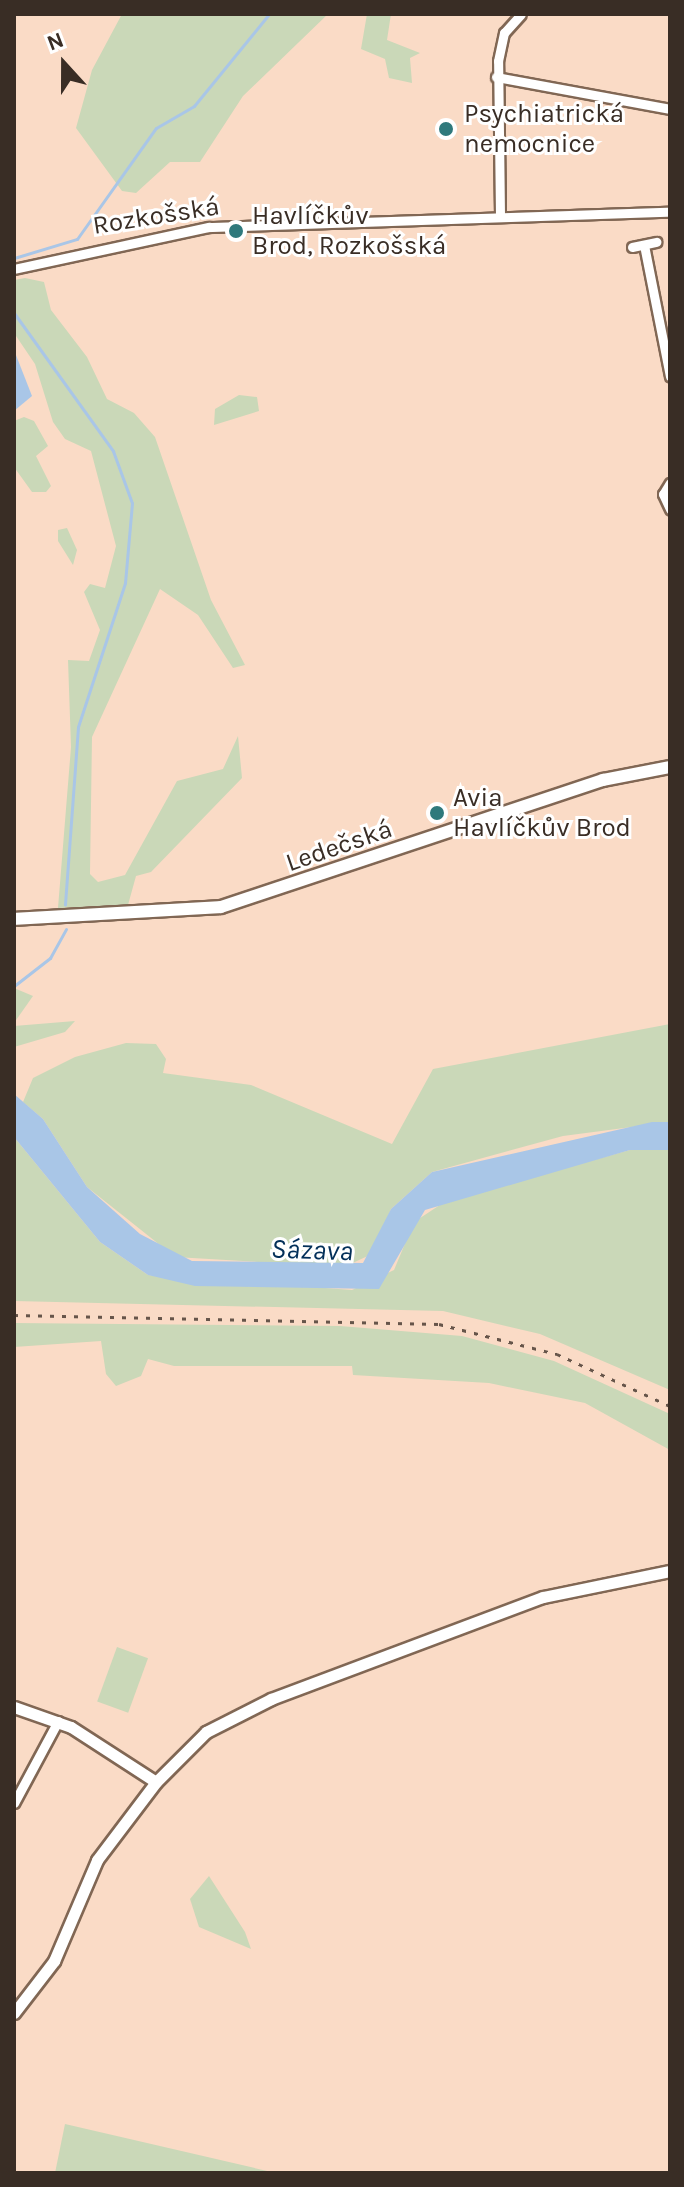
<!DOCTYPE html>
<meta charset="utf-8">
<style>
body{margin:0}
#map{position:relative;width:684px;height:2187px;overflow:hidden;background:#fadbc6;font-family:Karla,sans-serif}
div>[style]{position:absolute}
.green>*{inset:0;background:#cad8b8;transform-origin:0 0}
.water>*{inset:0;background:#a9c6e7}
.stream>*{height:3px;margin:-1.5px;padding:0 1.5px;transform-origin:1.5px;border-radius:1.5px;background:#a9c6e7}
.roads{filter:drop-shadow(2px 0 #816754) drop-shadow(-2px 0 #816754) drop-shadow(0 2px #816754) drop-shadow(0 -2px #816754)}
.minor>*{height:9px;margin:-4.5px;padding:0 4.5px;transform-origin:4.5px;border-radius:4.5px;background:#fff}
.tertiary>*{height:11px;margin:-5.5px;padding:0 5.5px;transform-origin:5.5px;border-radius:5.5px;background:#fff}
.secondary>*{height:12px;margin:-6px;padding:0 6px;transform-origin:6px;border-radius:6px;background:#fff}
.rail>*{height:3px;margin-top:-1.5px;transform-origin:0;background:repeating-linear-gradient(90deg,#66554a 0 4px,transparent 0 12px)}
.dots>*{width:22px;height:22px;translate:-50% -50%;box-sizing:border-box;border:4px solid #fff;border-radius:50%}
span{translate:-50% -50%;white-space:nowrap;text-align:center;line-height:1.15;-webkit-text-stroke:6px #fff;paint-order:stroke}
.poi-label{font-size:26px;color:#392d25}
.left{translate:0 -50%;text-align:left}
.street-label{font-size:26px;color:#392d25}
.water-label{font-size:28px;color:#033059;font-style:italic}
.frame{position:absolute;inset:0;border:16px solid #392d25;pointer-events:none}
.north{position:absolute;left:24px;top:24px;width:80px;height:80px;-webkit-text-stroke:6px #fff;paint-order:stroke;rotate:339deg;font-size:22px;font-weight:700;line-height:32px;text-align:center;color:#392d25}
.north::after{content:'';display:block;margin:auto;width:28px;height:36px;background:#392d25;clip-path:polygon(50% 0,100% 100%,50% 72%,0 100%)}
</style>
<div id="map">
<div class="green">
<i style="clip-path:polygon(122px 14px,328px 14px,243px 96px,200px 162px,170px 162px,136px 193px,122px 191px,76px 128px,92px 70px)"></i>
<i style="clip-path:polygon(367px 14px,391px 14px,387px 40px,420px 53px,410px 58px,412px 83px,389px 78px,385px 59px,361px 49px)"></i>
<i style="clip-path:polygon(25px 278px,44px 282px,51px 310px,87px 357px,107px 399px,134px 413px,155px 437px,211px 600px,245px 665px,233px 668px,198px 615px,160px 589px,92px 737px,90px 874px,98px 882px,125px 875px,177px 781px,223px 769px,238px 736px,242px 778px,151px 872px,136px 876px,128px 905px,58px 908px,71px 747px,68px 660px,89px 661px,100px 630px,84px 592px,90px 584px,105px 588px,116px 546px,91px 451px,65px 439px,53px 422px,35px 364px,14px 333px,14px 280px)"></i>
<i style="clip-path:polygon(239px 395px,257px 397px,259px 411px,214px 425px,215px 409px)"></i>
<i style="clip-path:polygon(24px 417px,34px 421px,48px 446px,36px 456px,51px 486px,46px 492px,32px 492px,14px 467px,14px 421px)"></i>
<i style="clip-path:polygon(67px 528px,77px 550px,73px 565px,58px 541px,58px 530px)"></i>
<i style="clip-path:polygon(14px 988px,33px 996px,14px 1023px)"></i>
<i style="clip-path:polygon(75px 1021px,65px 1032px,14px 1047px,14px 1026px)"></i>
<i style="clip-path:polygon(670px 1024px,670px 1122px,563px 1136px,432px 1172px,391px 1209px,372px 1254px,344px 1267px,175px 1257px,87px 1187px,43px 1119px,23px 1102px,33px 1078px,75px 1057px,126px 1043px,156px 1044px,166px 1059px,163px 1073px,251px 1085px,392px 1144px,433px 1069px)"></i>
<i style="clip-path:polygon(14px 1137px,100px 1242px,148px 1275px,352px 1290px,394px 1270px,414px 1222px,446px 1201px,630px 1150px,670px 1150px,670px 1390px,540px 1334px,443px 1311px,14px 1301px)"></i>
<i style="clip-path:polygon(14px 1323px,340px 1326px,462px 1336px,554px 1361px,670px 1414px,670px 1450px,585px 1403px,489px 1383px,353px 1375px,352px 1366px,174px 1366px,148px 1359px,141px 1376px,116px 1386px,106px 1374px,101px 1341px,14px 1347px)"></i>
<i style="left:117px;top:1647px;width:33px;height:58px;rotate:20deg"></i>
<i style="clip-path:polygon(209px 1876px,245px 1932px,251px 1949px,199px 1927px,190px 1899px)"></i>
<i style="clip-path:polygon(65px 2124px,276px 2173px,55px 2173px)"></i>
</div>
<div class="water">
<i style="clip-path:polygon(14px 350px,32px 396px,14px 411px)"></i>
<i style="clip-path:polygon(14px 1094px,43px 1119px,87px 1187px,140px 1234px,192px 1261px,363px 1263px,391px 1209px,432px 1172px,652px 1122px,670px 1122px,670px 1150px,630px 1150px,425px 1210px,379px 1289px,195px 1286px,148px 1275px,100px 1242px,14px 1137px)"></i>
</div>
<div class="stream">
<i style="left:14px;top:258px;width:66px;rotate:-16.8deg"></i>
<i style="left:77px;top:239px;width:136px;rotate:-54.6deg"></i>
<i style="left:156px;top:128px;width:44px;rotate:-30.1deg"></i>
<i style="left:194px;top:106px;width:119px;rotate:-50.8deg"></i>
<i style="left:14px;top:313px;width:170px;rotate:54.3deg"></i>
<i style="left:113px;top:451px;width:55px;rotate:69.9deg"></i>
<i style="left:132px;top:503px;width:80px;rotate:95deg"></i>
<i style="left:125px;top:583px;width:151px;rotate:108.1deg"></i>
<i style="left:78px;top:727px;width:178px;rotate:94.2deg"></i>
<i style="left:14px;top:986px;width:46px;rotate:-37.9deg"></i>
<i style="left:50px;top:958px;width:33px;rotate:-61deg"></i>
</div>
<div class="roads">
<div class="minor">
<i style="left:496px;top:77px;width:177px;rotate:10.4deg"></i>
<i style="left:500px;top:215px;width:154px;rotate:-90.7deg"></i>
<i style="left:498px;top:61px;width:29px;rotate:-78deg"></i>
<i style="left:504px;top:33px;width:25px;rotate:-48deg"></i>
<i style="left:644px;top:245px;width:134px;rotate:78.8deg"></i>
<i style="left:632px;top:247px;width:25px;rotate:-12deg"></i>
<i style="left:14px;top:269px;width:199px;rotate:-12.2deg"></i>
<i style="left:209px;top:227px;width:461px;rotate:-1.9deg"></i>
<i style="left:670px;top:483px;width:13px;rotate:122deg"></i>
<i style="left:663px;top:494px;width:17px;rotate:65deg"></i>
<i style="left:14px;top:1803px;width:93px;rotate:-61.8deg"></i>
</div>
<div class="tertiary">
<i style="left:14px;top:1707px;width:60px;rotate:19.3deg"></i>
<i style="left:71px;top:1727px;width:101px;rotate:32.9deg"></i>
<i style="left:14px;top:2013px;width:66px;rotate:-52.4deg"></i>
<i style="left:54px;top:1961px;width:110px;rotate:-66.9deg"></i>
<i style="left:97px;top:1860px;width:98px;rotate:-52.9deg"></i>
<i style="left:156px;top:1782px;width:71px;rotate:-45deg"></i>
<i style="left:206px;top:1732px;width:73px;rotate:-26.9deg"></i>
<i style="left:271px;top:1699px;width:290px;rotate:-20.6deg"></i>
<i style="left:543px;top:1597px;width:130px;rotate:-11.6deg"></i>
</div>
<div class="secondary">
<i style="left:14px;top:919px;width:207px;rotate:-3.3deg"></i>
<i style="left:221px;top:907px;width:403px;rotate:-18.4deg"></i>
<i style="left:603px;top:780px;width:68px;rotate:-11deg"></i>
</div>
</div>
<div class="rail">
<i style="left:14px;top:1315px;width:425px;rotate:1.2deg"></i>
<i style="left:439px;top:1324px;width:122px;rotate:14.3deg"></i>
<i style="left:557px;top:1354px;width:124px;rotate:24.7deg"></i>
</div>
<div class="dots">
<i style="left:446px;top:129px;background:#2f797c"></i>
<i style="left:236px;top:231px;background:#2f797c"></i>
<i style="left:437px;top:813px;background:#2f797c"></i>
</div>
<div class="poi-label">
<span class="left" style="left:464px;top:129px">Psychiatrická<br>nemocnice</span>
<span class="left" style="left:252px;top:231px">Havlíčkův<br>Brod, Rozkošská</span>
<span class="left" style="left:453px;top:813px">Avia<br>Havlíčkův Brod</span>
</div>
<div class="street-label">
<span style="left:156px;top:216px;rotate:-9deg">Rozkošská</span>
<span style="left:339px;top:846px;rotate:-19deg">Ledečská</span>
</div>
<div class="water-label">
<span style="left:312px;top:1250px;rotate:2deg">Sázava</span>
</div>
<div class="frame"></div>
<div class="north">N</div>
</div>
